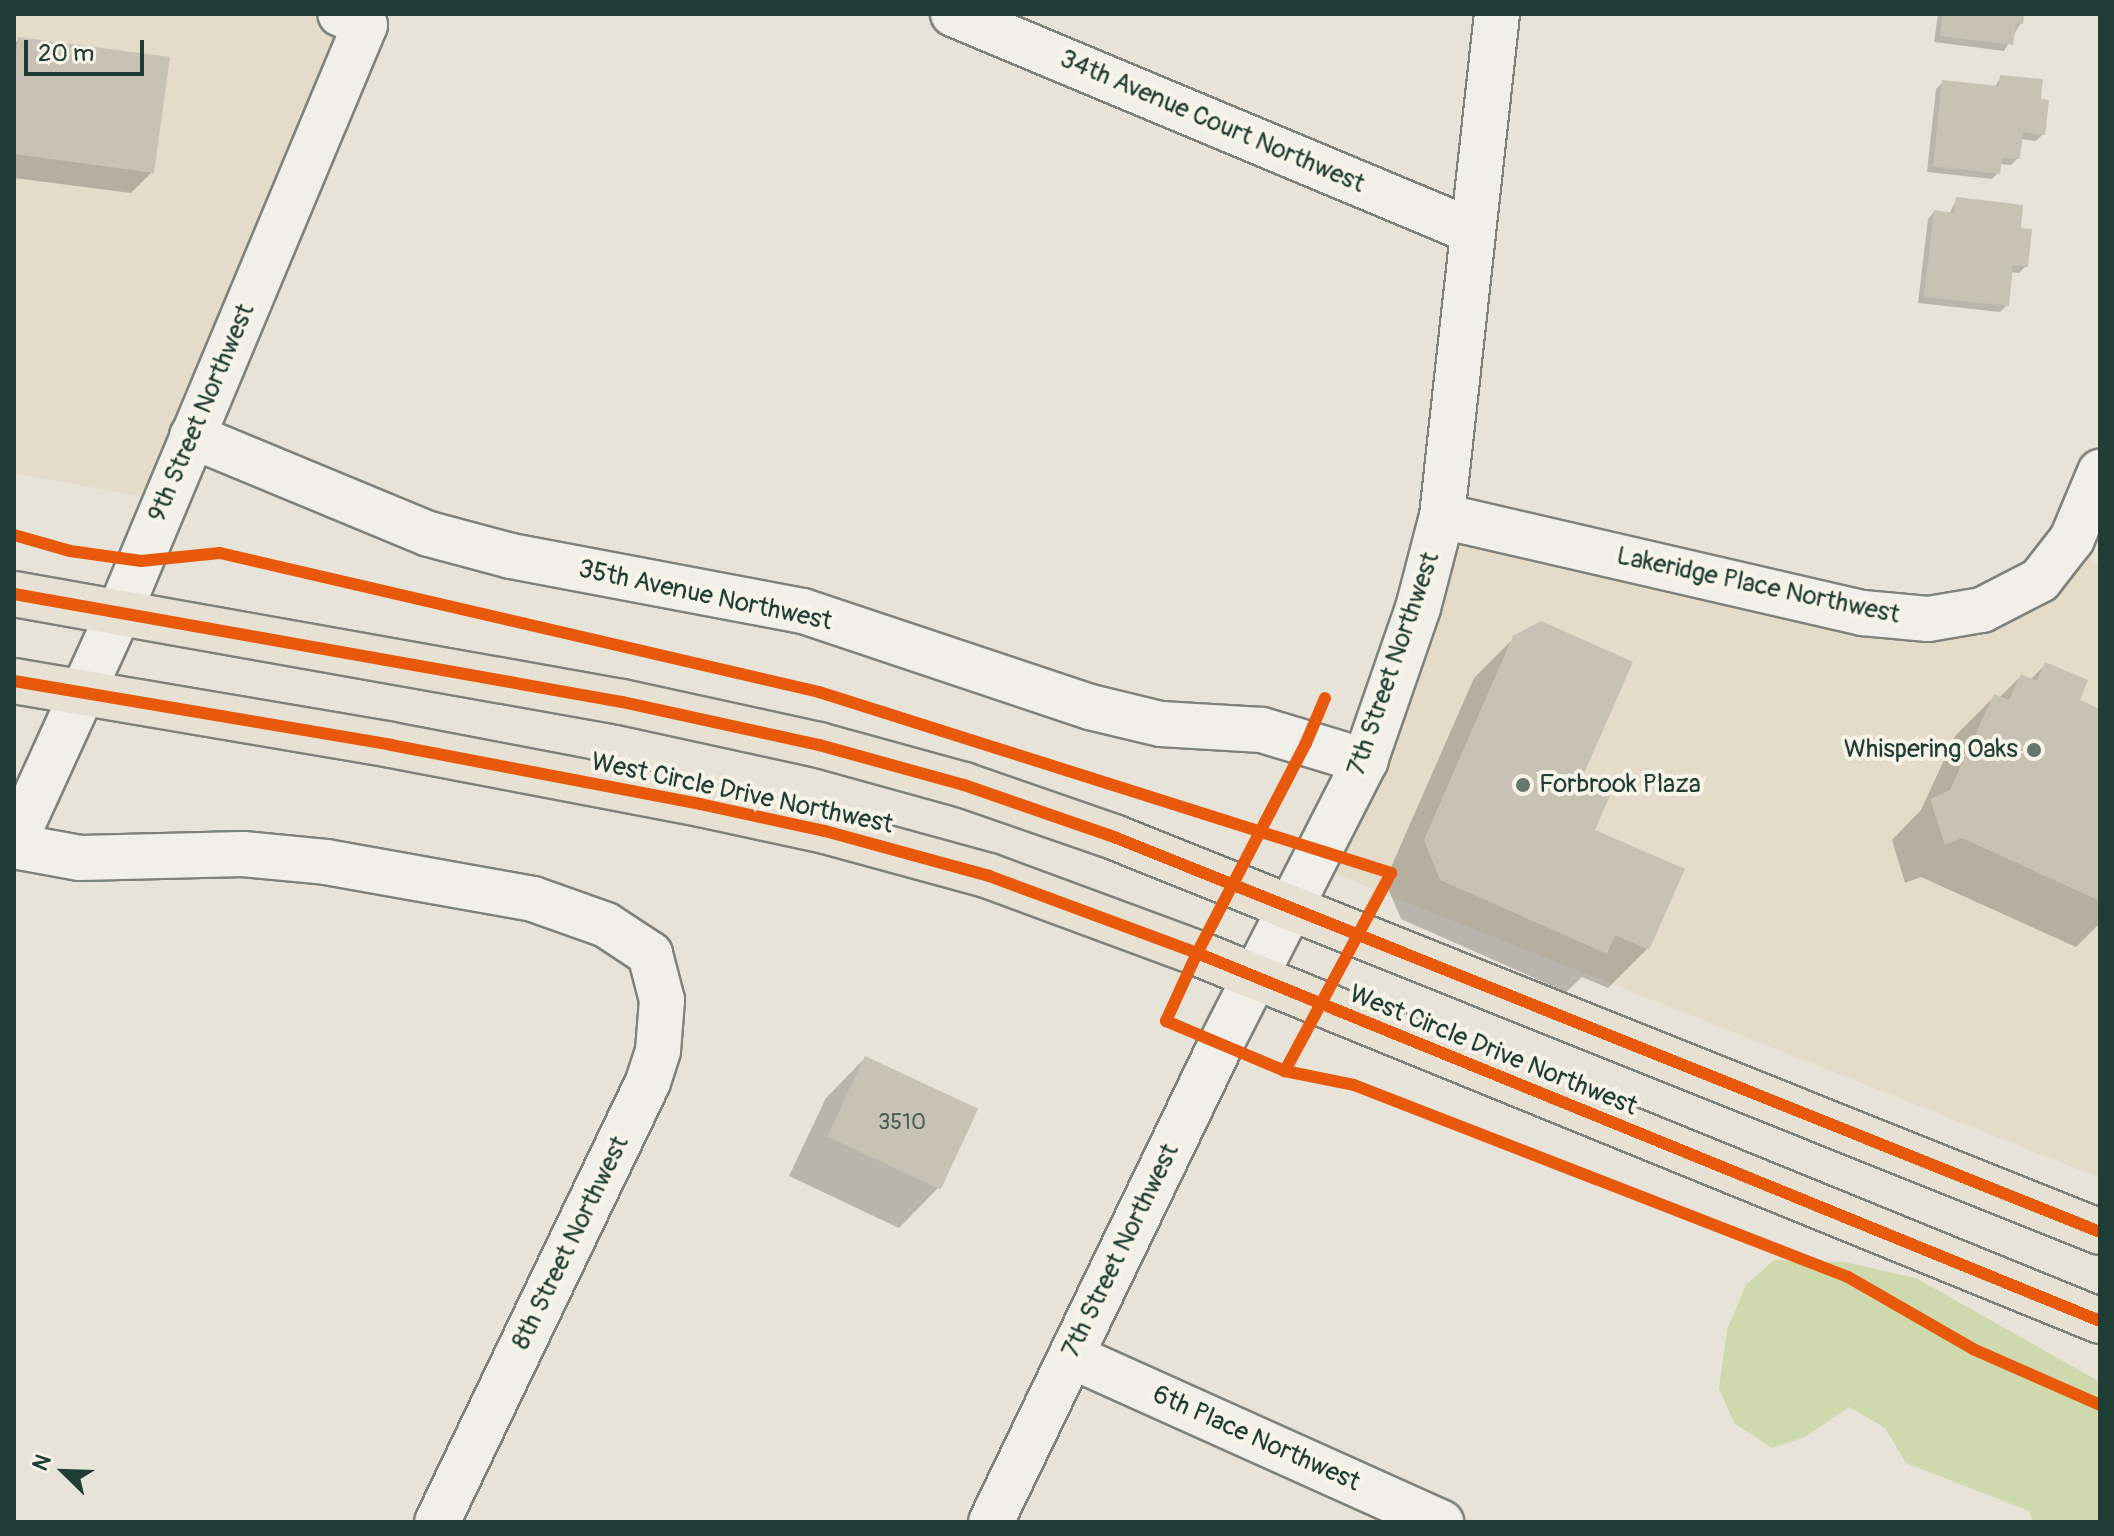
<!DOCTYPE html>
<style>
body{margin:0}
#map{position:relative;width:2114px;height:1536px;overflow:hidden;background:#e7e3d9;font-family:Pangolin,sans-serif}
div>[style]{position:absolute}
.built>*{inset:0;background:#e4dbc8}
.green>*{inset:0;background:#cedaae}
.shadow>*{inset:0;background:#0003}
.building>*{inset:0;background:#c8c2b4;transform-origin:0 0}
.roads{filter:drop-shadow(2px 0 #7e827c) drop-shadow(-2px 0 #7e827c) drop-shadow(0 2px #7e827c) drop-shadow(0 -2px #7e827c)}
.street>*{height:44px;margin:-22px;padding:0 22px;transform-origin:22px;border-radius:22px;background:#f0efea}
.secondary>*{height:44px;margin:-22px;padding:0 22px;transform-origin:22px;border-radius:22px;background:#f0efea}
.primary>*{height:44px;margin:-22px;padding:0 22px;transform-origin:22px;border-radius:22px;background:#e6e1d2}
.cycleway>*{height:12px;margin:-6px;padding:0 6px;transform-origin:6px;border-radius:6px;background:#e8590c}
.dots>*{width:22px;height:22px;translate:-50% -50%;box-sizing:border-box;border:4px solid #f7f3e8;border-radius:50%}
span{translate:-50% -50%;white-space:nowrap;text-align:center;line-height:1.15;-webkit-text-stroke:8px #f7f3e8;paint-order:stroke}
.number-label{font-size:22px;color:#495e54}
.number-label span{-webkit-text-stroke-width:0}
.street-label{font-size:26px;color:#1f3d34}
.poi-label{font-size:26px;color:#1f3d34}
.right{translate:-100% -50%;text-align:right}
.left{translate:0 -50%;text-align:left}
.frame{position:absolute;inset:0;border:16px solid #1f3d34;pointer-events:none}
.north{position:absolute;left:24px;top:1432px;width:80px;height:80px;-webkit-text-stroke:6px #f7f3e8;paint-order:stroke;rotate:293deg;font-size:22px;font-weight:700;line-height:32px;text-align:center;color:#1f3d34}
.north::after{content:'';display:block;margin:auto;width:28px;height:36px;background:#1f3d34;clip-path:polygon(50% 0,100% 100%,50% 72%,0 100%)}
.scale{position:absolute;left:24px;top:40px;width:120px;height:36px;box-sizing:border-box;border:4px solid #1f3d34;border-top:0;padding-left:10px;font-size:24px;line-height:28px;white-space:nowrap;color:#1f3d34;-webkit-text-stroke:6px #f7f3e8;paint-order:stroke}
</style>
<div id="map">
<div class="built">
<i style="clip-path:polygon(14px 14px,340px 14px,365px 25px,165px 501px,14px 473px)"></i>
<i style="clip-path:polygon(1442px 516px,1928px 619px,2072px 539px,2100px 567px,2100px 1178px,1313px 865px)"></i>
</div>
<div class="green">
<i style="clip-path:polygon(1774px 1260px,1844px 1262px,1916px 1278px,2100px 1382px,2100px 1522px,2033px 1522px,2029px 1511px,1906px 1463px,1885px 1428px,1849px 1407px,1805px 1437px,1772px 1448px,1735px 1424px,1719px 1389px,1727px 1330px,1746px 1285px)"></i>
</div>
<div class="shadow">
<i style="clip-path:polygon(1938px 14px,2022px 14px,2021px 23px,2004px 51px,1934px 42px)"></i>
<i style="clip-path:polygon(19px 39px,152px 172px,131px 193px,14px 178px,14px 44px)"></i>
<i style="clip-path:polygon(2001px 77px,2039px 101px,2043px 134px,2036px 141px,2020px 139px,2018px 158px,2011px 165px,1999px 164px,1998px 173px,1992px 179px,1927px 172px,1936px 89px,1943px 82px,1994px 88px)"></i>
<i style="clip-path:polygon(1957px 199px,2026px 266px,2019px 273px,2010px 272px,2007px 305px,2000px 312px,1918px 303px,1928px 219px,1934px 212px,1949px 214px)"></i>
<i style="clip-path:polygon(1514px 638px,1593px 831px,1647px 949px,1608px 988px,1582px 977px,1566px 992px,1401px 919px,1385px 881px,1474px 678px)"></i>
<i style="clip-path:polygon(2046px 664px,2077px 701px,2100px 712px,2100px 923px,2076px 947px,1921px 877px,1905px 883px,1892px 840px,1921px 810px,1955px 736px,1995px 696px,1999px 698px,2021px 676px,2030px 680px)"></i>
<i style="clip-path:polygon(865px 1058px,938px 1188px,899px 1228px,789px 1176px,826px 1098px)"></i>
</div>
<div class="building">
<i style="clip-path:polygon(1943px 14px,2024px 14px,2023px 24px,2016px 23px,2013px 45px,1940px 36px)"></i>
<i style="clip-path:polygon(18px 37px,170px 57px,154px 173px,14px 154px,14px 68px)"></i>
<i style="clip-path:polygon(2000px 75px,2043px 79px,2041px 99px,2049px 100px,2045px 135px,2023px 132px,2020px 159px,2002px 158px,2000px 174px,1933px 166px,1942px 80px,1999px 86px)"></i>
<i style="clip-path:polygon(1956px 197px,2023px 205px,2021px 228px,2032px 229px,2028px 267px,2013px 265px,2009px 306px,1924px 297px,1934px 210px,1954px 213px)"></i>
<i style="clip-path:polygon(1541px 621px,1633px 662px,1582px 778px,1612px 791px,1595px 830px,1685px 869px,1649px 950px,1615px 935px,1607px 954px,1440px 880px,1424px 840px,1513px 636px)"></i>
<i style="clip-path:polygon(2045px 662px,2088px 680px,2080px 700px,2100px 709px,2100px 901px,1962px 838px,1945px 845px,1930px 799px,1950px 790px,1994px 694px,2009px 700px,2021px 674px,2037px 681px)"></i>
<i style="left:865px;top:1056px;width:125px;height:89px;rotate:25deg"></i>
</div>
<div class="roads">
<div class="street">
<i style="left:953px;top:14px;width:563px;rotate:22.69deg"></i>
<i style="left:192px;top:436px;width:256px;rotate:22.5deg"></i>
<i style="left:429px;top:534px;width:85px;rotate:15deg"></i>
<i style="left:511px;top:556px;width:297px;rotate:10.7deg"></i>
<i style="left:803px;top:611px;width:303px;rotate:18.5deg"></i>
<i style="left:1090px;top:707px;width:73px;rotate:13.5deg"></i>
<i style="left:1161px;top:724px;width:101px;rotate:3.4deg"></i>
<i style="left:1262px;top:730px;width:108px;rotate:16.8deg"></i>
<i style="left:1442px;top:516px;width:432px;rotate:13deg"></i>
<i style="left:1863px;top:613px;width:65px;rotate:5.3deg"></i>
<i style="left:1928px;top:619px;width:55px;rotate:-9.5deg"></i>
<i style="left:1982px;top:610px;width:65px;rotate:-27.3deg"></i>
<i style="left:2040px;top:580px;width:52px;rotate:-52deg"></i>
<i style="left:2072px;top:539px;width:73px;rotate:-67.3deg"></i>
<i style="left:14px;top:843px;width:253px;rotate:-65.5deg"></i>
<i style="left:119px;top:613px;width:637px;rotate:-67.3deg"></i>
<i style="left:365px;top:25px;width:27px;rotate:-156deg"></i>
<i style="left:14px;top:846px;width:67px;rotate:10.3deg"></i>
<i style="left:80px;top:858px;width:163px;rotate:-1.4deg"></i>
<i style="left:243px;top:854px;width:83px;rotate:5.5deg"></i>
<i style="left:326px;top:862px;width:210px;rotate:10.1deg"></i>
<i style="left:533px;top:899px;width:77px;rotate:19.6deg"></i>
<i style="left:606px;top:925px;width:53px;rotate:33.4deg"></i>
<i style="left:650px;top:954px;width:48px;rotate:75.4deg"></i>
<i style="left:662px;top:1000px;width:51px;rotate:94.5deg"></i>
<i style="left:658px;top:1051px;width:33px;rotate:108deg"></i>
<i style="left:648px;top:1082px;width:488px;rotate:115.6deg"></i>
<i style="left:1071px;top:1356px;width:406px;rotate:24.2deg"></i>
</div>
<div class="secondary">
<i style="left:991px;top:1522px;width:530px;rotate:-64.3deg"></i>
<i style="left:1221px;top:1044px;width:318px;rotate:-63deg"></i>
<i style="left:1365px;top:761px;width:162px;rotate:-70.9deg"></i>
<i style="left:1418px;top:608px;width:95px;rotate:-75.4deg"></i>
<i style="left:1442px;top:516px;width:505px;rotate:-83.75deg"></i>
</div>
<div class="primary">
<i style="left:14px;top:594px;width:618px;rotate:10.07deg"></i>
<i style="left:622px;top:702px;width:202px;rotate:12.3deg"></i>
<i style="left:819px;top:745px;width:150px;rotate:15.4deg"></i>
<i style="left:964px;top:785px;width:159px;rotate:19.1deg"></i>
<i style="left:1114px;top:837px;width:1062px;rotate:21.83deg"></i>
<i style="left:14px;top:681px;width:382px;rotate:9.6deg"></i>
<i style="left:391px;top:745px;width:315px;rotate:10.8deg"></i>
<i style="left:700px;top:804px;width:128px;rotate:12.2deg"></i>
<i style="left:825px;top:831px;width:170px;rotate:15.3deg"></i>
<i style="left:989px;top:876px;width:222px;rotate:20.3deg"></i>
<i style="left:1197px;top:953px;width:975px;rotate:22.17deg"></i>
</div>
</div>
<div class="cycleway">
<i style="left:14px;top:535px;width:58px;rotate:15.9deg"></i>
<i style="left:70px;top:551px;width:72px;rotate:8deg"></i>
<i style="left:141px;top:561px;width:79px;rotate:-5.8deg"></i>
<i style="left:220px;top:553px;width:615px;rotate:13.06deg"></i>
<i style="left:819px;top:692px;width:600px;rotate:17.56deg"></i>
<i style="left:1391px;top:873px;width:225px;rotate:118.2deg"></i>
<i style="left:14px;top:594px;width:618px;rotate:10.07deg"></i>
<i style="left:622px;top:702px;width:202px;rotate:12.3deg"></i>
<i style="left:819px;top:745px;width:150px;rotate:15.4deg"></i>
<i style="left:964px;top:785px;width:159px;rotate:19.1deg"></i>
<i style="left:1114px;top:837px;width:1062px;rotate:21.83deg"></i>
<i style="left:14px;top:681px;width:382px;rotate:9.6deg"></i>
<i style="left:391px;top:745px;width:315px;rotate:10.8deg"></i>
<i style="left:700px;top:804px;width:128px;rotate:12.2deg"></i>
<i style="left:825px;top:831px;width:170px;rotate:15.3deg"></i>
<i style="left:989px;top:876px;width:222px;rotate:20.3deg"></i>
<i style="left:1197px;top:953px;width:975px;rotate:22.17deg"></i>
<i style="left:1325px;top:698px;width:49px;rotate:112.9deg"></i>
<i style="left:1306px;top:743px;width:237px;rotate:117.4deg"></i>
<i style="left:1197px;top:953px;width:75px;rotate:114.5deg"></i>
<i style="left:1166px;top:1021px;width:129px;rotate:22.8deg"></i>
<i style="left:1285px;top:1071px;width:70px;rotate:11.5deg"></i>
<i style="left:1354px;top:1085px;width:530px;rotate:21.24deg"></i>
<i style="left:1848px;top:1277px;width:146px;rotate:29.9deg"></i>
<i style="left:1975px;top:1350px;width:137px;rotate:23.7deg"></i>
</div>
<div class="dots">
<i style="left:2034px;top:750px;background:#65776e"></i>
<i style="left:1523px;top:785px;background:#65776e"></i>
</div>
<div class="number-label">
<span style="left:902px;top:1123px">3510</span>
</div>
<div class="street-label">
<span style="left:1212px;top:122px;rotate:23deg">34th Avenue Court Northwest</span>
<span style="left:202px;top:413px;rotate:-67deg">9th Street Northwest</span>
<span style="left:1758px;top:586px;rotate:12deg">Lakeridge Place Northwest</span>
<span style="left:705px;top:596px;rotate:12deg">35th Avenue Northwest</span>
<span style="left:1394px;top:664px;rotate:-71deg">7th Street Northwest</span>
<span style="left:742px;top:794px;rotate:12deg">West Circle Drive Northwest</span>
<span style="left:1493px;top:1051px;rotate:22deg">West Circle Drive Northwest</span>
<span style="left:571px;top:1243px;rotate:-64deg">8th Street Northwest</span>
<span style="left:1121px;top:1251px;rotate:-64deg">7th Street Northwest</span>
<span style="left:1256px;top:1439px;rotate:24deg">6th Place Northwest</span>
</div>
<div class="poi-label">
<span class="right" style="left:2018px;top:750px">Whispering Oaks</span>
<span class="left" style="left:1539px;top:785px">Forbrook Plaza</span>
</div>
<div class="frame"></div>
<div class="north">N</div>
<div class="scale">20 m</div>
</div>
